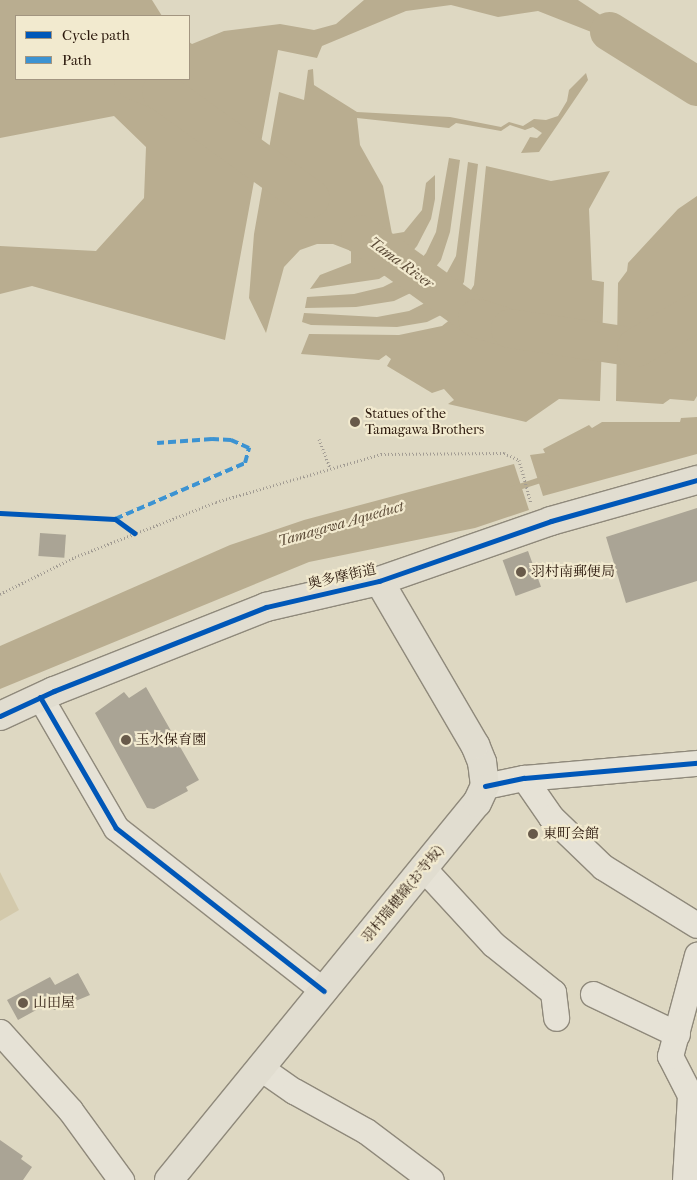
<!DOCTYPE html>
<meta charset="utf-8">
<style>
body{margin:0}
#map{position:relative;width:697px;height:1180px;overflow:hidden;background:#ded8c2;font-family:"IM FELL French Canon","Noto Serif JP",serif}
div>[style]{position:absolute}
.green>*{inset:0;background:#d3c9ab}
.water>*{inset:0;background:#b9ad90}
.stream>*{height:6px;margin:-3px;padding:0 3px;transform-origin:3px;border-radius:3px;background:#b9ad90}
.river>*{height:39px;margin:-19.5px;padding:0 19.5px;transform-origin:19.5px;border-radius:19.5px;background:#b9ad90}
.building>*{inset:0;background:#aaa495;transform-origin:0 0}
.path>*{height:3px;margin-top:-1.5px;transform-origin:0;background:repeating-linear-gradient(90deg,#a29c93 0 1px,transparent 0 3.5px)}
.roads{filter:drop-shadow(1px 0 #8f897b) drop-shadow(-1px 0 #8f897b) drop-shadow(0 1px #8f897b) drop-shadow(0 -1px #8f897b)}
.minor>*{height:25px;margin:-12.5px;padding:0 12.5px;transform-origin:12.5px;border-radius:12.5px;background:#e6e2d6}
.major>*{height:28px;margin:-14px;padding:0 14px;transform-origin:14px;border-radius:14px;background:#e1ddd0}
.quiet>*{height:4px;margin-top:-2px;transform-origin:0;background:repeating-linear-gradient(90deg,#3c93d2 0 8px,transparent 0 12px)}
.cycleway>*{height:5px;margin:-2.5px;padding:0 2.5px;transform-origin:2.5px;border-radius:2.5px;background:#0057b8}
.dots>*{width:14px;height:14px;translate:-50% -50%;box-sizing:border-box;border:2px solid #f2eacf;border-radius:50%}
span{translate:-50% -50%;white-space:nowrap;text-align:center;line-height:1.15;-webkit-text-stroke:4.5px #f2eacf;paint-order:stroke}
.poi-label{font-size:14px;color:#29160a}
.left{translate:0 -50%;text-align:left}
.street-label{font-size:14px;color:#29160a}
.water-label{font-size:15px;color:#5c4b37;font-style:italic}
.legend{position:absolute;left:15px;top:15px;width:175px;height:65px;box-sizing:border-box;background:#f2eacf;border:1px solid #a29580;margin:0;padding:6px 9px;list-style:none;font-size:15px;color:#29160a}
.legend li{display:flex;align-items:center;gap:10px;height:25px}
.legend b{width:25px;border:1px solid #a29580}
</style>
<div id="map">
<div class="green">
<i style="clip-path:polygon(0 872px,19px 910px,0 921px)"></i>
</div>
<div class="water">
<i style="clip-path:polygon(0 0,152px 0,162px 16px,16px 16px,16px 79px,189px 79px,189px 42px,192px 44px,224px 31px,280px 24px,314px 30px,336px 24px,364px 0,578px 0,614px 24px,604px 37px,538px 11px,498px 17px,451px 5px,406px 11px,322px 46px,317px 58px,278px 50px,225px 340px,32px 286px,0 294px,0 246px,96px 251px,144px 198px,146px 147px,114px 116px,0 138px)"></i>
<i style="clip-path:polygon(313px 69px,314px 85px,357px 112px,450px 117px,501px 127px,509px 122px,523px 126px,534px 119px,546px 120px,558px 116px,567px 101px,569px 90px,586px 73px,588px 80px,539px 152px,521px 153px,530px 137px,537px 138px,542px 133px,533px 127px,525px 130px,510px 125px,501px 131px,456px 123px,449px 128px,357px 118px,360px 145px,383px 186px,392px 234px,404px 232px,422px 210px,426px 183px,435px 175px,435px 199px,431px 219px,417px 246px,400px 266px,379px 279px,310px 289px,320px 275px,351px 263px,351px 251px,333px 244px,317px 244px,300px 250px,284px 267px,266px 333px,249px 298px,254px 234px,279px 92px,304px 100px,308px 70px)"></i>
<i style="clip-path:polygon(449px 158px,460px 160px,450px 232px,441px 260px,419px 289px,394px 301px,356px 307px,305px 308px,307px 297px,354px 294px,383px 287px,409px 274px,426px 253px,436px 232px)"></i>
<i style="clip-path:polygon(468px 162px,478px 164px,464px 282px,443px 314px,427px 322px,397px 327px,311px 325px,302px 322px,304px 313px,377px 317px,409px 311px,423px 304px,437px 291px,456px 256px)"></i>
<i style="clip-path:polygon(486px 166px,551px 181px,610px 171px,589px 209px,592px 280px,604px 282px,600px 401px,559px 399px,526px 422px,448px 404px,454px 400px,444px 389px,432px 393px,387px 366px,391px 359px,386px 355px,379px 360px,301px 354px,309px 334px,399px 335px,442px 326px,456px 315px,474px 285px)"></i>
<i style="clip-path:polygon(697px 196px,697px 396px,694px 401px,670px 399px,663px 404px,616px 401px,618px 283px,627px 271px,628px 263px,678px 209px)"></i>
<i style="clip-path:polygon(697px 417px,697px 454px,543px 496px,530px 455px,545px 453px,543px 449px,589px 425px,592px 428px,602px 422px,680px 422px,681px 418px)"></i>
<i style="clip-path:polygon(514px 464px,529px 510px,475px 528px,309px 562px,0 689px,0 646px,230px 545px,304px 520px)"></i>
</div>
<div class="stream">
<i style="left:513px;top:489px;width:35px;rotate:-18deg"></i>
</div>
<div class="river">
<i style="left:609px;top:31px;width:104px;rotate:32deg"></i>
<i style="left:133px;top:79px;width:30px;rotate:23deg"></i>
<i style="left:161px;top:91px;width:183px;rotate:35.7deg"></i>
<i style="left:360px;top:234px;width:144px;rotate:35.7deg"></i>
<i style="left:477px;top:318px;width:34px;rotate:17deg"></i>
<i style="left:510px;top:328px;width:127px;rotate:8.6deg"></i>
<i style="left:636px;top:347px;width:71px;rotate:-30.5deg"></i>
</div>
<div class="building">
<i style="clip-path:polygon(697px 508px,697px 581px,626px 603px,606px 537px)"></i>
<i style="left:40px;top:533px;width:26px;height:23px;rotate:4deg"></i>
<i style="left:528px;top:551px;width:38px;height:27px;rotate:70deg"></i>
<i style="clip-path:polygon(146px 687px,199px 780px,186px 787px,188px 791px,154px 809px,147px 808px,95px 713px,124px 692px,129px 698px)"></i>
<i style="clip-path:polygon(78px 973px,90px 995px,54px 1010px,49px 1003px,18px 1020px,7px 1000px,50px 977px,55px 985px)"></i>
<i style="clip-path:polygon(0 1140px,23px 1156px,21px 1159px,32px 1167px,23px 1180px,0 1180px)"></i>
</div>
<div class="path">
<i style="left:319px;top:439px;width:30px;rotate:69deg"></i>
<i style="left:0;top:594px;width:84px;rotate:-26.3deg"></i>
<i style="left:75px;top:557px;width:151px;rotate:-21.3deg"></i>
<i style="left:216px;top:502px;width:172px;rotate:-16.2deg"></i>
<i style="left:381px;top:454px;width:123px;rotate:-0.5deg"></i>
<i style="left:504px;top:453px;width:17px;rotate:25deg"></i>
<i style="left:519px;top:460px;width:45px;rotate:74.4deg"></i>
</div>
<div class="roads">
<div class="minor">
<i style="left:40px;top:697px;width:151px;rotate:59.9deg"></i>
<i style="left:116px;top:828px;width:264px;rotate:38.1deg"></i>
<i style="left:524px;top:778px;width:47px;rotate:55.3deg"></i>
<i style="left:551px;top:817px;width:72px;rotate:43.9deg"></i>
<i style="left:603px;top:867px;width:110px;rotate:31.7deg"></i>
<i style="left:485px;top:786px;width:40px;rotate:-12deg"></i>
<i style="left:524px;top:778px;width:174px;rotate:-5deg"></i>
<i style="left:424px;top:869px;width:102px;rotate:47.4deg"></i>
<i style="left:493px;top:944px;width:77px;rotate:38.7deg"></i>
<i style="left:553px;top:992px;width:26px;rotate:83deg"></i>
<i style="left:593px;top:994px;width:93px;rotate:25.5deg"></i>
<i style="left:0;top:1032px;width:105px;rotate:48.1deg"></i>
<i style="left:70px;top:1110px;width:87px;rotate:53.9deg"></i>
<i style="left:262px;top:1069px;width:39px;rotate:35deg"></i>
<i style="left:294px;top:1091px;width:82px;rotate:29.1deg"></i>
<i style="left:366px;top:1131px;width:81px;rotate:37deg"></i>
<i style="left:685px;top:1180px;width:85px;rotate:-86.6deg"></i>
<i style="left:690px;top:1095px;width:44px;rotate:-117.1deg"></i>
<i style="left:670px;top:1056px;width:105px;rotate:-75deg"></i>
</div>
<div class="major">
<i style="left:0;top:716px;width:60px;rotate:-24.8deg"></i>
<i style="left:54px;top:691px;width:228px;rotate:-21.6deg"></i>
<i style="left:266px;top:607px;width:116px;rotate:-13deg"></i>
<i style="left:379px;top:581px;width:182px;rotate:-19.2deg"></i>
<i style="left:551px;top:521px;width:152px;rotate:-15.7deg"></i>
<i style="left:169px;top:1180px;width:487px;rotate:-50.8deg"></i>
<i style="left:477px;top:803px;width:19px;rotate:-65deg"></i>
<i style="left:485px;top:786px;width:24px;rotate:-97deg"></i>
<i style="left:482px;top:762px;width:18px;rotate:-112deg"></i>
<i style="left:475px;top:745px;width:190px;rotate:-120.3deg"></i>
</div>
</div>
<div class="quiet">
<i style="left:115px;top:519px;width:142px;rotate:-23.3deg"></i>
<i style="left:245px;top:463px;width:16px;rotate:-75deg"></i>
<i style="left:249px;top:448px;width:20px;rotate:-156deg"></i>
<i style="left:231px;top:440px;width:19px;rotate:-177deg"></i>
<i style="left:212px;top:439px;width:55px;rotate:175.8deg"></i>
</div>
<div class="cycleway">
<i style="left:0;top:513px;width:115px;rotate:3deg"></i>
<i style="left:115px;top:519px;width:24px;rotate:36deg"></i>
<i style="left:40px;top:697px;width:151px;rotate:59.9deg"></i>
<i style="left:116px;top:828px;width:264px;rotate:38.1deg"></i>
<i style="left:0;top:716px;width:60px;rotate:-24.8deg"></i>
<i style="left:54px;top:691px;width:228px;rotate:-21.6deg"></i>
<i style="left:266px;top:607px;width:116px;rotate:-13deg"></i>
<i style="left:379px;top:581px;width:182px;rotate:-19.2deg"></i>
<i style="left:551px;top:521px;width:152px;rotate:-15.7deg"></i>
<i style="left:485px;top:786px;width:40px;rotate:-12deg"></i>
<i style="left:524px;top:778px;width:174px;rotate:-5deg"></i>
</div>
<div class="dots">
<i style="left:355px;top:422px;background:#685a4a"></i>
<i style="left:521px;top:572px;background:#685a4a"></i>
<i style="left:126px;top:740px;background:#685a4a"></i>
<i style="left:533px;top:834px;background:#685a4a"></i>
<i style="left:23px;top:1003px;background:#685a4a"></i>
</div>
<div class="poi-label">
<span class="left" style="left:365px;top:422px">Statues of the<br>Tamagawa Brothers</span>
<span class="left" style="left:531px;top:572px">羽村南郵便局</span>
<span class="left" style="left:136px;top:740px">玉水保育園</span>
<span class="left" style="left:543px;top:834px">東町会館</span>
<span class="left" style="left:33px;top:1003px">山田屋</span>
</div>
<div class="street-label">
<span style="left:342px;top:577px;rotate:-13deg">奥多摩街道</span>
<span style="left:403px;top:894px;rotate:-51deg">羽村瑞穂線(お寺坂)</span>
</div>
<div class="water-label">
<span style="left:401px;top:263px;rotate:36deg">Tama River</span>
<span style="left:341px;top:524px;rotate:-16deg">Tamagawa Aqueduct</span>
</div>
<ul class="legend">
<li><b style="height:6px;background:#0057b8"></b>Cycle path</li>
<li><b style="height:6px;background:#3c93d2"></b>Path</li>
</ul>
</div>
